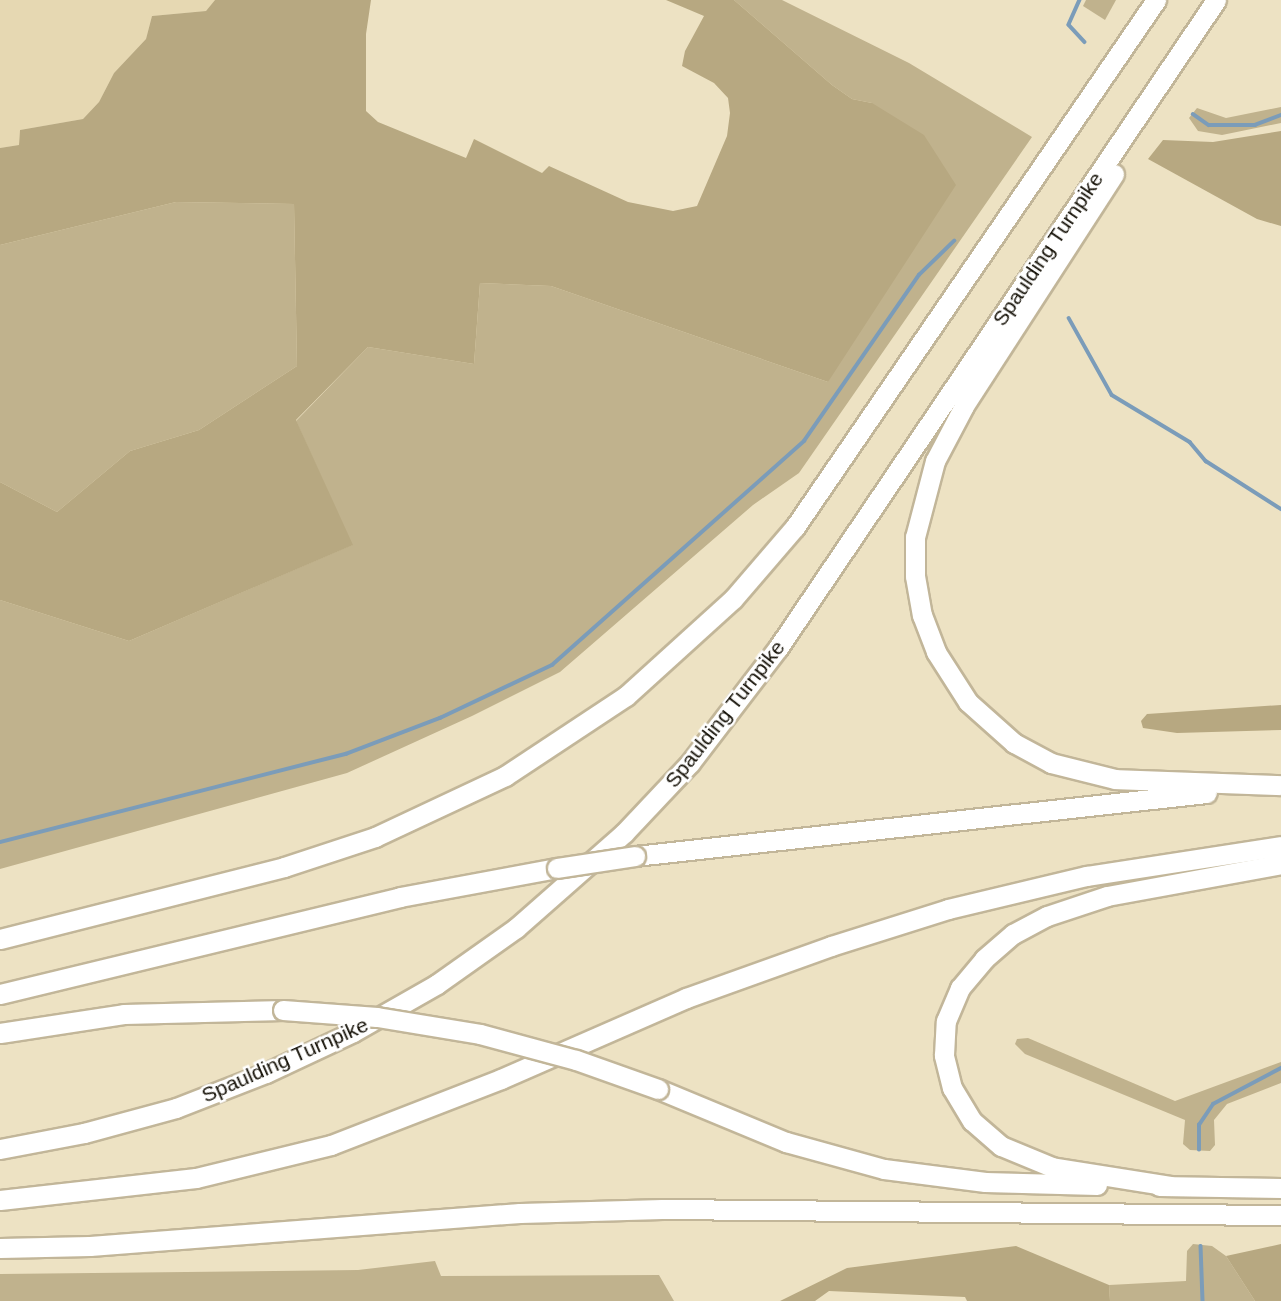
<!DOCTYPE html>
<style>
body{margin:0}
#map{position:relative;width:1281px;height:1301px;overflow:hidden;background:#ede2c3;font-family:Arial,sans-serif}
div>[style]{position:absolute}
.built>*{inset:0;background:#e6d8b2}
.green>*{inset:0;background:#c0b28d}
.forest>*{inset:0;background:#b7a881}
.stream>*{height:3.5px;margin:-1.75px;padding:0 1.75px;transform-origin:1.75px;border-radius:1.75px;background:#7b9cb9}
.roads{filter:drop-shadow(2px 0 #c2b699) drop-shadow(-2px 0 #c2b699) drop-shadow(0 2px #c2b699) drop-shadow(0 -2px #c2b699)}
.motorway>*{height:19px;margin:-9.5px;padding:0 9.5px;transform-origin:9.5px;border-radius:9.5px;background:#fff}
.bridges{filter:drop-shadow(2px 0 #c2b699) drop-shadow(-2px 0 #c2b699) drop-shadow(0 2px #c2b699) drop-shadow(0 -2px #c2b699)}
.motorway-bridge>*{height:19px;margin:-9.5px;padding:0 9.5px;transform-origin:9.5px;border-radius:9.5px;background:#fff}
span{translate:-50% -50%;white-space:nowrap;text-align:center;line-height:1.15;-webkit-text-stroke:5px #fff;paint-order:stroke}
.street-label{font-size:21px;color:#151107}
</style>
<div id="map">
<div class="built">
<i style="clip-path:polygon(0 0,215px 0,206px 11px,152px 16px,146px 39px,114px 73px,99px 102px,83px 119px,20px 130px,19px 145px,0 148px)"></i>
</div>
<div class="green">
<i style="clip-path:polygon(734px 0,782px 0,909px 63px,1032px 137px,799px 473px,753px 505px,560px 672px,472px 716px,347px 773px,0 869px,0 600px,129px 641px,352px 545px,296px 421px,368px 347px,474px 364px,480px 283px,551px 286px,828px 382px,872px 103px,852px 99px,832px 85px)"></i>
<i style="clip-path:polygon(1086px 0,1116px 0,1105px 20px,1083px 6px)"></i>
<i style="clip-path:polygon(1281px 107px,1281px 123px,1222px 135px,1198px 131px,1189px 118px,1197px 108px,1226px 118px)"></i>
<i style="clip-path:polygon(176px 202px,294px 204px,297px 366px,199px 430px,130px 451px,57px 512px,0 482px,0 245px)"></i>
<i style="clip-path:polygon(1028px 1038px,1175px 1101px,1281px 1062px,1281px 1083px,1227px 1104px,1214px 1120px,1215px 1145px,1210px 1151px,1190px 1150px,1183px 1144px,1185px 1120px,1025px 1054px,1015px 1044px,1017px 1039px)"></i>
<i style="clip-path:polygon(1193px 1244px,1212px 1246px,1226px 1256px,1255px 1301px,1110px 1301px,1109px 1285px,1186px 1281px,1187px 1251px)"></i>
<i style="clip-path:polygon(435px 1261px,441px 1276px,659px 1275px,674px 1301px,0 1301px,0 1274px,358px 1270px)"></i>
</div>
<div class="forest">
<i style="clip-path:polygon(215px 0,371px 0,366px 34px,366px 111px,378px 122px,466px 158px,474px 139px,542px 173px,549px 166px,628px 202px,673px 211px,697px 206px,727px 136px,730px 113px,728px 98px,714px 83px,682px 66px,685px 51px,704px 16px,666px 0,734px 0,832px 85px,852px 99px,872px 103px,924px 135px,956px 185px,828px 382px,551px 286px,480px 283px,474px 364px,368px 347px,296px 420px,353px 545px,129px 641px,0 600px,0 482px,57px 512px,130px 451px,199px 430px,297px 366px,294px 204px,176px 202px,0 245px,0 148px,19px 145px,20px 130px,83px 119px,99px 102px,114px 73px,146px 39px,152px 16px,206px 11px)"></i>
<i style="clip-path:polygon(1281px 131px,1281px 226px,1257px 219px,1148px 159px,1163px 140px,1213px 142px)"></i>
<i style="clip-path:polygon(1281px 705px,1281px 730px,1177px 733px,1143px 728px,1141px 721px,1147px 714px)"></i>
<i style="clip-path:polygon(1281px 1244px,1281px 1301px,1255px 1301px,1226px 1256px)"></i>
<i style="clip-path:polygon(1016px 1246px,1109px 1285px,1110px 1301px,967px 1301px,965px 1297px,829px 1291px,815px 1301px,780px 1301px,847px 1268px)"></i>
</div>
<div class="stream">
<i style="left:1080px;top:0;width:27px;rotate:114deg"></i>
<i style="left:1069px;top:25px;width:23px;rotate:47deg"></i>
<i style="left:1193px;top:114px;width:19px;rotate:35deg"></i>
<i style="left:1209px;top:125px;width:46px"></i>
<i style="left:1255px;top:125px;width:28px;rotate:-21deg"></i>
<i style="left:1069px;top:318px;width:88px;rotate:60.8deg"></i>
<i style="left:1112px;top:395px;width:91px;rotate:31.1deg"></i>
<i style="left:1190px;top:442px;width:25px;rotate:50deg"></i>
<i style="left:1206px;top:461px;width:89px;rotate:32.6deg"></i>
<i style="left:0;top:842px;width:357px;rotate:-14.3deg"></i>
<i style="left:346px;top:754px;width:101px;rotate:-21deg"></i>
<i style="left:440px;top:718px;width:124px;rotate:-25.3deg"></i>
<i style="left:552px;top:665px;width:337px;rotate:-41.6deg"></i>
<i style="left:804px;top:441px;width:202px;rotate:-55.3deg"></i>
<i style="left:919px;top:275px;width:49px;rotate:-44.2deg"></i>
<i style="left:1199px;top:1150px;width:25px;rotate:-90deg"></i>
<i style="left:1199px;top:1125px;width:25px;rotate:-56deg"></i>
<i style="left:1213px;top:1104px;width:77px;rotate:-27.9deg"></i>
<i style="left:1201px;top:1246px;width:55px;rotate:87.9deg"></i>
</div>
<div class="roads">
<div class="motorway">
<i style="left:1114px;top:174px;width:276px;rotate:122.9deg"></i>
<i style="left:964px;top:406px;width:62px;rotate:117.8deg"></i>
<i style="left:935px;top:461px;width:79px;rotate:104.7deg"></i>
<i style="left:915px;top:537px;width:39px;rotate:90deg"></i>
<i style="left:915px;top:576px;width:40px;rotate:80deg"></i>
<i style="left:922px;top:615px;width:40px;rotate:69deg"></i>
<i style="left:936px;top:652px;width:59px;rotate:57.4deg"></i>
<i style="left:968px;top:702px;width:62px;rotate:41.7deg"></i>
<i style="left:1014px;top:743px;width:42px;rotate:28.4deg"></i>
<i style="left:1051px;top:763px;width:66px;rotate:14deg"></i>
<i style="left:1115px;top:779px;width:165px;rotate:2.1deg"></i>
<i style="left:635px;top:856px;width:575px;rotate:-6.29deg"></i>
<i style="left:0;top:939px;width:293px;rotate:-14.2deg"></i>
<i style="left:284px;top:867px;width:96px;rotate:-18.2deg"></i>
<i style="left:375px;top:837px;width:144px;rotate:-25.1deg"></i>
<i style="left:505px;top:776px;width:145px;rotate:-33.5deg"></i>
<i style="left:626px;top:696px;width:144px;rotate:-42.2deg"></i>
<i style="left:733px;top:599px;width:95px;rotate:-49.3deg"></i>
<i style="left:795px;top:527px;width:639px;rotate:-55.59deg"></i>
<i style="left:0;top:994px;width:412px;rotate:-13.6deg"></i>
<i style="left:400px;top:897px;width:160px;rotate:-10.5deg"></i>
<i style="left:0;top:1033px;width:125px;rotate:-8.7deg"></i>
<i style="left:124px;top:1014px;width:159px;rotate:-1.4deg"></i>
<i style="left:658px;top:1089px;width:139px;rotate:22.5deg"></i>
<i style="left:786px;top:1142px;width:102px;rotate:15.4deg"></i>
<i style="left:884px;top:1169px;width:102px;rotate:7.3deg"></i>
<i style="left:985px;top:1182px;width:112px;rotate:1.5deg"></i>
<i style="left:0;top:1149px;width:86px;rotate:-10.8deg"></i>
<i style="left:84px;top:1133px;width:95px;rotate:-15.2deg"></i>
<i style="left:176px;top:1108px;width:97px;rotate:-21.3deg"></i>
<i style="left:266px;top:1073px;width:96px;rotate:-25.2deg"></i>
<i style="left:353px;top:1032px;width:97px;rotate:-29.7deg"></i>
<i style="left:437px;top:984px;width:97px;rotate:-35.3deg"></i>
<i style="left:516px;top:928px;width:144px;rotate:-41.3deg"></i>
<i style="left:624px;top:833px;width:96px;rotate:-46.7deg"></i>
<i style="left:690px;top:763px;width:145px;rotate:-52.6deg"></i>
<i style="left:778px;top:648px;width:782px;rotate:-55.94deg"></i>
<i style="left:1159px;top:1186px;width:122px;rotate:0.9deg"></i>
<i style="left:1170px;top:1186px;width:120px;rotate:-170.9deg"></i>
<i style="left:1052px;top:1167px;width:55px;rotate:-157.6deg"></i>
<i style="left:1001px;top:1146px;width:38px;rotate:-139deg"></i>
<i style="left:972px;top:1121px;width:39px;rotate:-121deg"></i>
<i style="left:952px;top:1088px;width:34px;rotate:-104deg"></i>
<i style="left:944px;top:1055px;width:34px;rotate:-87deg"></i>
<i style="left:946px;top:1021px;width:36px;rotate:-67deg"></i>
<i style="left:960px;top:988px;width:38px;rotate:-50deg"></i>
<i style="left:984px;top:959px;width:38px;rotate:-41deg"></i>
<i style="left:1013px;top:934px;width:38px;rotate:-28deg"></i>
<i style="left:1047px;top:916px;width:63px;rotate:-18.4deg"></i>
<i style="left:1107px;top:896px;width:177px;rotate:-10.4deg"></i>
<i style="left:0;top:1200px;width:197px;rotate:-6.4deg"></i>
<i style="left:196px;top:1178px;width:139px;rotate:-13.7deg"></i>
<i style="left:331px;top:1145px;width:182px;rotate:-21.2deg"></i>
<i style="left:501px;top:1079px;width:202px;rotate:-23.6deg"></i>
<i style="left:686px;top:998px;width:154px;rotate:-19.7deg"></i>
<i style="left:831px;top:946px;width:123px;rotate:-17.5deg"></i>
<i style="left:948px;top:909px;width:143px;rotate:-13.4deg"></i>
<i style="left:1087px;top:876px;width:196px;rotate:-8.8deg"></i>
<i style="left:0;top:1248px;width:90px;rotate:-1.3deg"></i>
<i style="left:90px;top:1246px;width:431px;rotate:-4.4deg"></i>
<i style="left:520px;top:1213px;width:142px;rotate:-1.6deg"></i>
<i style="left:662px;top:1209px;width:619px;rotate:0.56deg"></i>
</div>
</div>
<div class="bridges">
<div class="motorway-bridge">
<i style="left:557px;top:868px;width:79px;rotate:-8.7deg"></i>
<i style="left:283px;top:1010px;width:94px;rotate:4.3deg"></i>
<i style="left:377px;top:1017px;width:104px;rotate:9.4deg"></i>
<i style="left:480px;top:1034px;width:99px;rotate:15.2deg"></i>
<i style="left:576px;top:1060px;width:87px;rotate:19.5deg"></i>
</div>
</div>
<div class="street-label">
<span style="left:1048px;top:249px;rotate:-56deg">Spaulding Turnpike</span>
<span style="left:725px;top:714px;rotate:-52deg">Spaulding Turnpike</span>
<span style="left:285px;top:1060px;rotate:-24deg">Spaulding Turnpike</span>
</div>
</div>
